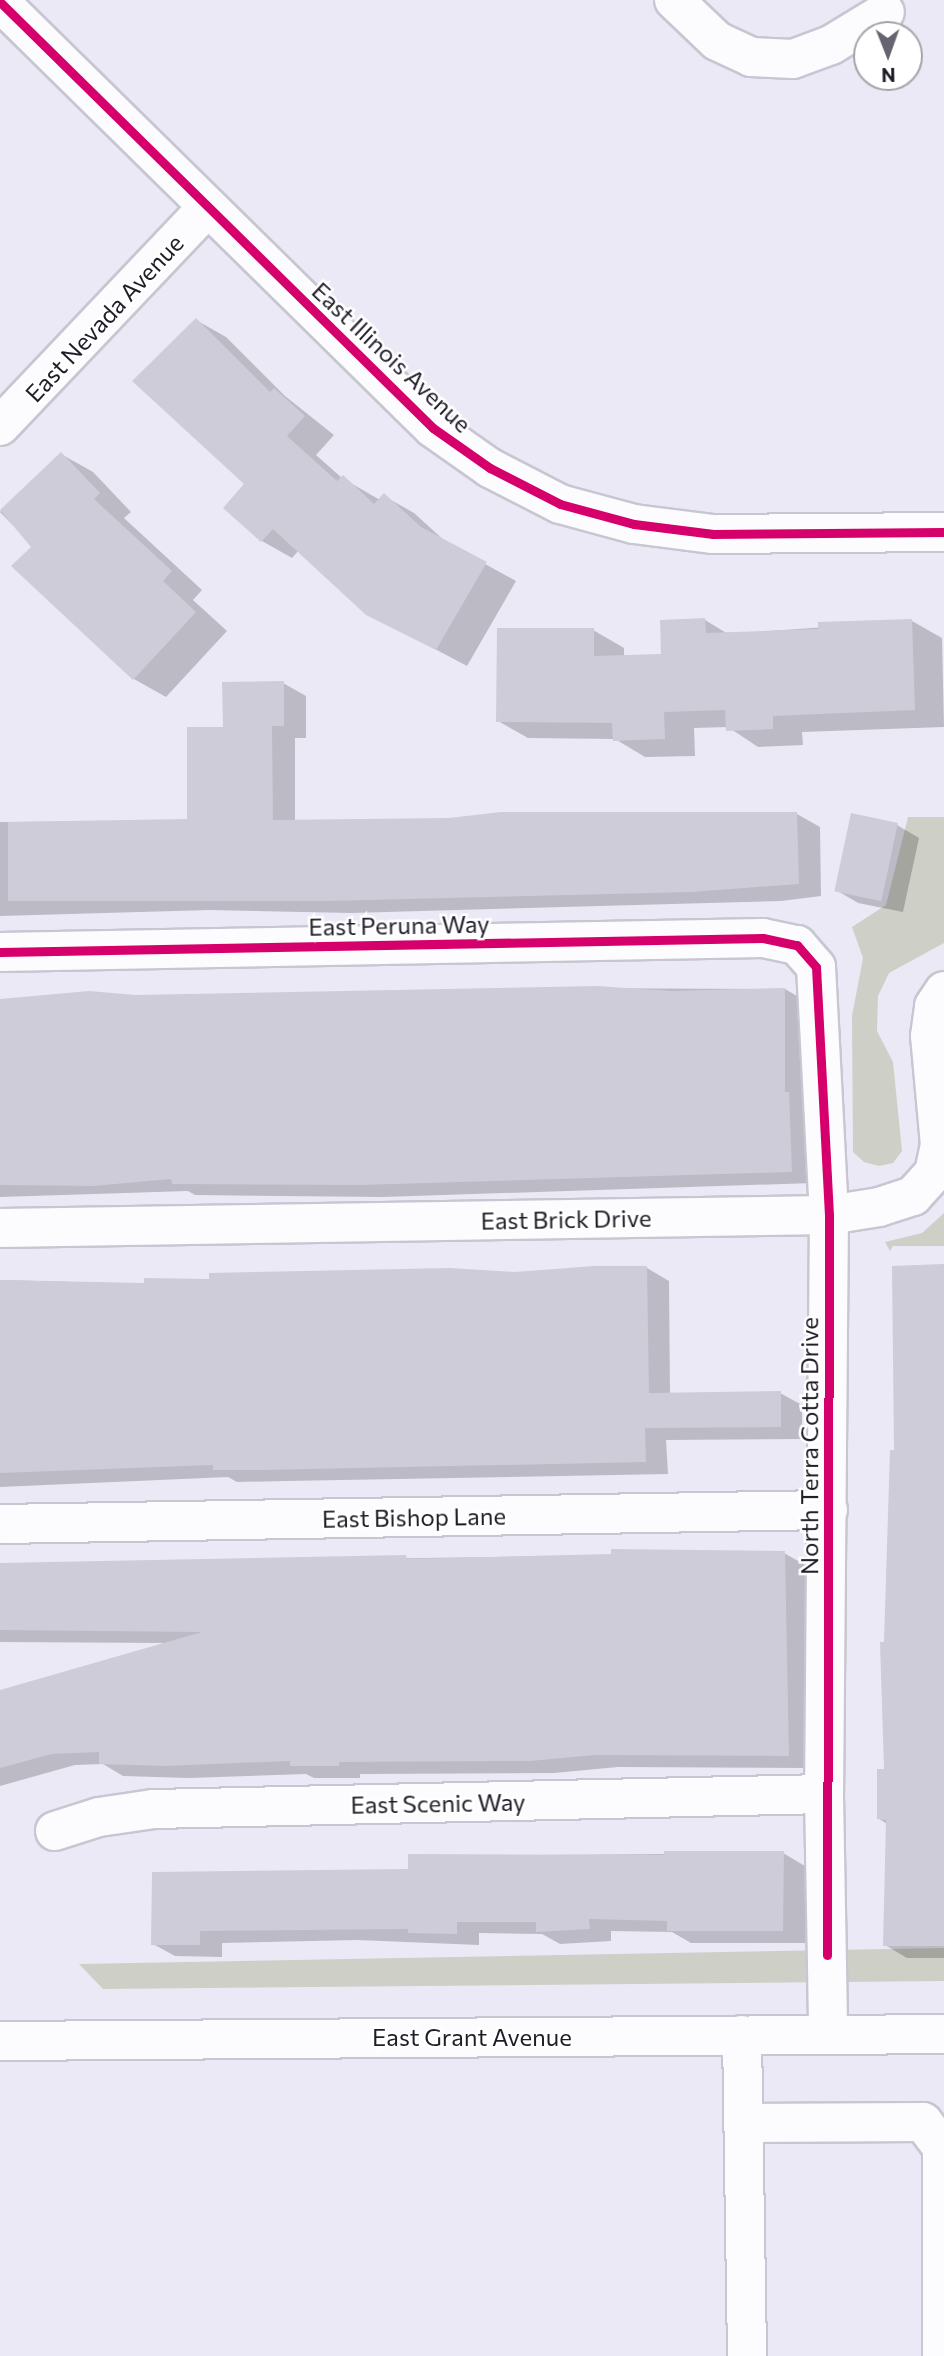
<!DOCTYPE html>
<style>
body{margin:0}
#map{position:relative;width:944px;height:2356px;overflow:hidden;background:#ebe9f6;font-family:Commissioner,sans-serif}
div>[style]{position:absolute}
.green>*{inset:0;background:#cecfc6}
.shadow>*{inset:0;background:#0003}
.building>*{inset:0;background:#cdccd8;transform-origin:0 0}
.roads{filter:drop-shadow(2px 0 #c7c6d1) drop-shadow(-2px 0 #c7c6d1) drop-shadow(0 2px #c7c6d1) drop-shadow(0 -2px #c7c6d1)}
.minor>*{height:38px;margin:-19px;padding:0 19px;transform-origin:19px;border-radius:19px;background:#fcfcfe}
.cycleway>*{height:9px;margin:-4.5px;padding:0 4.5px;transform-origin:4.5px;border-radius:4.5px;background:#d6006c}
span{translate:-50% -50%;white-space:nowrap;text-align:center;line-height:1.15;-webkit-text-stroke:5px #fff;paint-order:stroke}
.street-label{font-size:24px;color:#1e1c27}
.north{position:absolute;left:853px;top:21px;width:70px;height:70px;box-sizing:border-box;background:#fff;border:2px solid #a5a4a9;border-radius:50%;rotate:179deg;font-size:19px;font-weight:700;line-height:28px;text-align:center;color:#1e1c27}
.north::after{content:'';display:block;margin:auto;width:24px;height:32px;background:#66646f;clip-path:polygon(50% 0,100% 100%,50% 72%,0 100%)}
</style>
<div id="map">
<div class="green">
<i style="clip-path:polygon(908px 817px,944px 817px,944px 943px,889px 973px,878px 996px,877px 1031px,893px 1062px,902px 1151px,893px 1163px,879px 1166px,864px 1162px,853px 1152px,852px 1016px,863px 958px,852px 927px,886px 905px)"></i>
<i style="clip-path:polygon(944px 1213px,944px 1246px,893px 1246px,890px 1251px,885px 1242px,922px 1233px)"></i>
<i style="clip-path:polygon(944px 1948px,944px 1981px,103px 1989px,79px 1964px)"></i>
</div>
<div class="shadow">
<i style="clip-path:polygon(196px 320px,226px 337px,285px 396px,334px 435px,316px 455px,342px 478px,380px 500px,384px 496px,414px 513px,447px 543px,516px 581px,467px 666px,367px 613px,299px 550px,292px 558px,262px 541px)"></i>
<i style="clip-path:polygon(61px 454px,93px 472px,131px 512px,124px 518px,202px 590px,193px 600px,227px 631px,166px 697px,134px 679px,14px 566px,34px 547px,0 512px)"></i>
<i style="clip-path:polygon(705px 620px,728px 634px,912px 621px,942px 638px,944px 727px,802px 732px,803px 745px,758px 747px,728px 727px,694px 728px,695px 756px,645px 757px,615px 739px,528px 738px,498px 721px,593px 630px,624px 648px,624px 657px,663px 656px)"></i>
<i style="clip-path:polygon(283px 683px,306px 696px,306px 738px,295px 738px,295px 821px,797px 814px,820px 827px,821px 896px,781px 901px,351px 913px,210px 910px,0 916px,0 822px,189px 821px,225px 729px)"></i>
<i style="clip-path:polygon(897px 825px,919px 838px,903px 912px,858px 903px,836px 890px)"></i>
<i style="clip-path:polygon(544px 988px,785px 989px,807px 1002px,813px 1183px,383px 1197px,195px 1195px,188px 1191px,0 1197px,0 1000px)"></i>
<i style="clip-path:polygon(944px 1266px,944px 1958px,907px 1958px,885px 1945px,887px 1824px,878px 1818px,885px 1771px,886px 1644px,896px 1452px)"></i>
<i style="clip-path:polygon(647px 1268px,669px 1281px,670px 1394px,780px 1393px,802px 1405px,802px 1439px,666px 1440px,668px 1474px,286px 1481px,237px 1482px,228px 1477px,0 1487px,0 1280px,146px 1284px)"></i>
<i style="clip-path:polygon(784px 1553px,807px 1566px,810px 1768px,618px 1767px,554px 1773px,360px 1774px,360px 1778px,314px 1778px,306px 1774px,189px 1778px,123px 1776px,103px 1764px,75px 1765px,0 1786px,0 1692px,166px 1643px,0 1642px,0 1564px)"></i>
<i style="clip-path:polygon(783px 1853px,805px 1866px,805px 1943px,691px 1943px,672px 1932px,611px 1931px,611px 1941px,560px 1944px,542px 1934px,479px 1933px,479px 1945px,357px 1940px,222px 1943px,222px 1957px,175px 1956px,153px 1944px,410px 1871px,410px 1856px)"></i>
</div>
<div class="building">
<i style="clip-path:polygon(196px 318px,270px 392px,274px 388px,305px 416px,287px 436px,337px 481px,343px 475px,374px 504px,384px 493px,421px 527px,487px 562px,436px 650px,366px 615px,273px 529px,261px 542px,223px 508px,244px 484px,132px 381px)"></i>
<i style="clip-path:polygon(61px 452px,100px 493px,94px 499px,172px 571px,163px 581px,196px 612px,133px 680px,11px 566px,31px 547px,0 510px)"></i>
<i style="clip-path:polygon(705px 618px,706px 633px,818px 629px,818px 622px,912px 619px,915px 710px,773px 716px,773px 729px,726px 731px,725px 710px,664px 712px,665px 739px,613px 741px,612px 723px,496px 722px,497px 628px,594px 628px,594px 656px,661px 654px,660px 620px)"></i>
<i style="clip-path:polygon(284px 681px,284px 726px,272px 726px,273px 820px,449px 818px,501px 812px,797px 812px,799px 884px,691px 892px,327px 901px,8px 901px,8px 822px,187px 819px,187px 727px,223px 727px,222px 682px)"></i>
<i style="left:851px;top:813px;width:48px;height:80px;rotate:12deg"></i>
<i style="clip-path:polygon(597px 986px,671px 991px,785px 988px,785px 1092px,789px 1092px,792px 1172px,360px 1185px,172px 1184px,171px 1179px,93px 1186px,0 1185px,0 999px,89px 991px,135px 995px)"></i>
<i style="clip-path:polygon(944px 1264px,944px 1946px,883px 1946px,886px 1820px,877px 1819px,877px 1769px,884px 1769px,880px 1642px,884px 1642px,890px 1450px,894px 1450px,892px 1266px)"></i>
<i style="clip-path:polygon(594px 1266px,647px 1266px,649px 1393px,781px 1391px,781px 1427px,645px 1428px,646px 1462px,263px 1470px,213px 1470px,213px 1465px,0 1473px,0 1280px,144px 1283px,144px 1278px,209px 1279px,209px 1273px,450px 1268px,515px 1272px)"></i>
<i style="clip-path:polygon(611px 1549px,785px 1551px,789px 1756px,595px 1755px,530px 1761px,339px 1762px,339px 1766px,290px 1766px,290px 1761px,166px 1766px,99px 1764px,99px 1752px,52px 1754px,0 1768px,0 1690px,202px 1632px,0 1630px,0 1563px,406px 1555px,407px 1559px,611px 1554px)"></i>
<i style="clip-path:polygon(664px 1851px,784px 1851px,783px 1931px,667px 1931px,667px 1921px,589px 1919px,590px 1929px,536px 1932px,536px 1922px,457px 1922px,457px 1934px,408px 1933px,408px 1929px,200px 1931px,200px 1945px,151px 1945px,152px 1872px,408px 1869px,408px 1854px,664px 1855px)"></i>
</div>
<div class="roads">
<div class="minor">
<i style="left:674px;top:0;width:59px;rotate:43.6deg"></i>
<i style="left:717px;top:41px;width:38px;rotate:25deg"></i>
<i style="left:751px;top:57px;width:42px;rotate:2.7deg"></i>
<i style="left:793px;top:59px;width:40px;rotate:-20.2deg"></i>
<i style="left:831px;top:45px;width:63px;rotate:-31.4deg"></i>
<i style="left:0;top:2px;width:607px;rotate:44.53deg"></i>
<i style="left:433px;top:428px;width:70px;rotate:35.1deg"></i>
<i style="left:490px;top:468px;width:79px;rotate:27.2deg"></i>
<i style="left:560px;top:504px;width:77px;rotate:15.1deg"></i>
<i style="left:634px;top:524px;width:80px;rotate:7.2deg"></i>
<i style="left:713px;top:534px;width:231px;rotate:-0.5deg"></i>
<i style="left:0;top:426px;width:301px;rotate:-46.5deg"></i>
<i style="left:0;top:952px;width:763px;rotate:-1.05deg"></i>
<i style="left:763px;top:938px;width:35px;rotate:12deg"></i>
<i style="left:797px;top:945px;width:29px;rotate:49deg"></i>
<i style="left:816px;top:967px;width:248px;rotate:87deg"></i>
<i style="left:829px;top:1215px;width:579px;rotate:90.49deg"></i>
<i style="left:824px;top:1794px;width:240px;rotate:89deg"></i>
<i style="left:0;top:1228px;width:829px;rotate:-0.9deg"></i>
<i style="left:829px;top:1215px;width:51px;rotate:-9.1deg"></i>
<i style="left:879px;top:1207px;width:36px;rotate:-18deg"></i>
<i style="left:913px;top:1196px;width:31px;rotate:-48deg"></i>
<i style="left:934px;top:1173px;width:29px;rotate:-78deg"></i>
<i style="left:940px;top:1145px;width:109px;rotate:-95.2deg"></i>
<i style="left:930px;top:1036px;width:30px;rotate:-82deg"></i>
<i style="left:934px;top:1006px;width:18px;rotate:-56deg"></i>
<i style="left:0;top:1524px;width:828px;rotate:-0.97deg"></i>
<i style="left:55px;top:1831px;width:46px;rotate:-17.7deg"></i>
<i style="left:99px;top:1817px;width:56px;rotate:-8.3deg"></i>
<i style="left:154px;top:1809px;width:670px;rotate:-1.28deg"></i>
<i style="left:742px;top:2035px;width:321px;rotate:89.1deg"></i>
<i style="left:0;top:2041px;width:944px;rotate:-0.42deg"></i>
<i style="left:744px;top:2123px;width:179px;rotate:-0.3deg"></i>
<i style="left:923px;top:2122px;width:31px;rotate:53deg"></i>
<i style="left:942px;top:2147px;width:209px;rotate:90deg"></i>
</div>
</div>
<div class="cycleway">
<i style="left:0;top:2px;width:607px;rotate:44.53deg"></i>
<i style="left:433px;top:428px;width:70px;rotate:35.1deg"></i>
<i style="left:490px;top:468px;width:79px;rotate:27.2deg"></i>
<i style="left:560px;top:504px;width:77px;rotate:15.1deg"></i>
<i style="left:634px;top:524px;width:80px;rotate:7.2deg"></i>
<i style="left:713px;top:534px;width:231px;rotate:-0.5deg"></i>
<i style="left:0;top:952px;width:763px;rotate:-1.05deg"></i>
<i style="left:763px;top:938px;width:35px;rotate:12deg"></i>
<i style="left:797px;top:945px;width:29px;rotate:49deg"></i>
<i style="left:816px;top:967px;width:248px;rotate:87deg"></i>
<i style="left:829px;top:1215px;width:740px;rotate:90.15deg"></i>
</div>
<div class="street-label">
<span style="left:104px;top:318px;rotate:-47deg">East Nevada Avenue</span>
<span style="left:392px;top:357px;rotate:43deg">East Illinois Avenue</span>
<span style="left:399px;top:925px;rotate:-1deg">East Peruna Way</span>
<span style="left:566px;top:1219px;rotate:-1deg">East Brick Drive</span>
<span style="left:809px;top:1446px;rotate:-90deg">North Terra Cotta Drive</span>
<span style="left:414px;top:1517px;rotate:-1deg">East Bishop Lane</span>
<span style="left:438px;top:1803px;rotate:-1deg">East Scenic Way</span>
<span style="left:472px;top:2037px">East Grant Avenue</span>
</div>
<div class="north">N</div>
</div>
